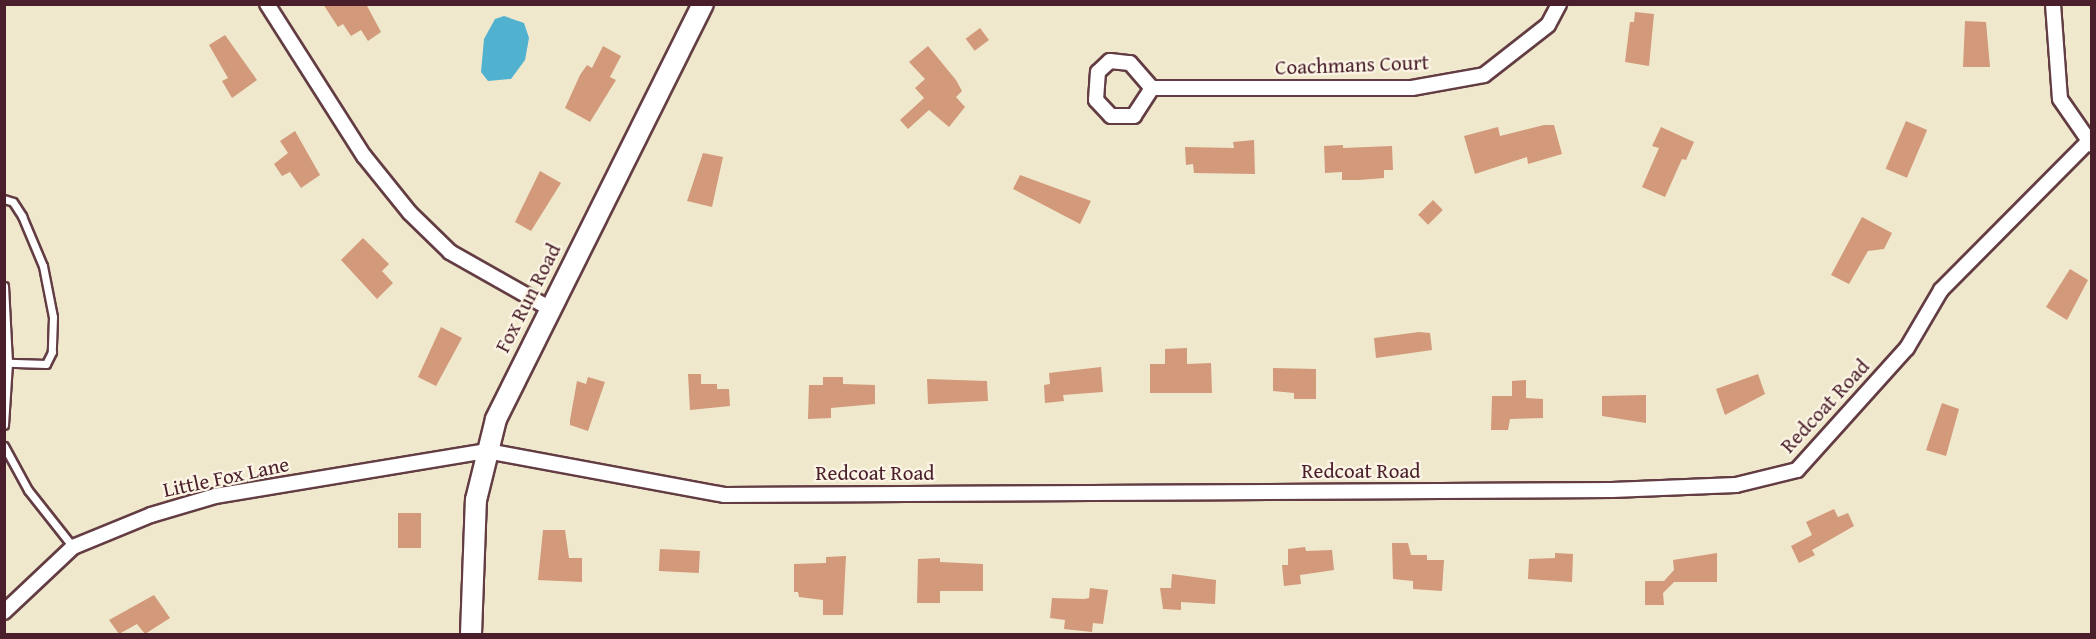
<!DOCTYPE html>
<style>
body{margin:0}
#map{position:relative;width:2096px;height:639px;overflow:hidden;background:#f0e8cc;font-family:"Gentium Book Plus",serif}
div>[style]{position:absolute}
.water>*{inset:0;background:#51b2cf}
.building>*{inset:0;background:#d2997a;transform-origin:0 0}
.roads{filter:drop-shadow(2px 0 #633d43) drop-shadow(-2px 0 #633d43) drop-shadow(0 2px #633d43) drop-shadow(0 -2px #633d43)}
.lane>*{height:7px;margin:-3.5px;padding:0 3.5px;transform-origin:3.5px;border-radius:3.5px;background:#fff}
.street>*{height:14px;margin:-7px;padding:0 7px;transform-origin:7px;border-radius:7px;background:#fff}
.secondary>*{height:20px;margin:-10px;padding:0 10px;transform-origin:10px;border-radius:10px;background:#fff}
span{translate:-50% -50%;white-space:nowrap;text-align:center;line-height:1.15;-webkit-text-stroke:4.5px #fcf5e5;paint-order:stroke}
.street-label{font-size:21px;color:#4a1f2b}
.frame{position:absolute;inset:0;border:6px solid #4a1f2b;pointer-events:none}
</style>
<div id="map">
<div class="water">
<i style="clip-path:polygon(504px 16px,524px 23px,529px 38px,525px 60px,511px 79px,488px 81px,481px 72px,484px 39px,495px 19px)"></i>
</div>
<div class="building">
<i style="clip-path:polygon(323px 4px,366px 4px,381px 32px,368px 41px,361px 30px,351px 36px,343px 24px,338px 27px)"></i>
<i style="clip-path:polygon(1635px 12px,1654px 14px,1649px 66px,1625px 62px,1630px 22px,1634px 22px)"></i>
<i style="clip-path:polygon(1965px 21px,1986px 22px,1990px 67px,1963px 67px)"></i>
<i style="left:980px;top:28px;width:15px;height:18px;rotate:53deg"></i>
<i style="clip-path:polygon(225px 35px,257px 80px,232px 98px,222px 81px,228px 78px,209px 45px)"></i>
<i style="clip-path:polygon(603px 46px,621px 56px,610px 77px,616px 80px,590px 122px,565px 108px,580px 75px,587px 65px,592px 68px)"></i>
<i style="clip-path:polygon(928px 46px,956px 80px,962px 91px,956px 97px,965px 107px,949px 127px,929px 110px,908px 129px,900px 120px,924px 98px,915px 88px,925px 79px,909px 62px)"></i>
<i style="left:1906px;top:121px;width:23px;height:52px;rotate:23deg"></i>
<i style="clip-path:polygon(1544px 125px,1554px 125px,1562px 154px,1528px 164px,1527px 157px,1475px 174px,1464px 136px,1498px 127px,1500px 136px)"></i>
<i style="clip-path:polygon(1661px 127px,1694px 142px,1686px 160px,1682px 159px,1665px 197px,1642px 187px,1659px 148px,1652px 146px)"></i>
<i style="clip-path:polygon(295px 131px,320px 175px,301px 188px,290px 172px,282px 176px,274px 164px,288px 153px,280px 141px)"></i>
<i style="clip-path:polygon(1254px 140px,1255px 174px,1194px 173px,1193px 164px,1186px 165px,1185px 147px,1234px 148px,1233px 142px)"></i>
<i style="clip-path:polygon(1343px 145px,1343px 148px,1392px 146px,1393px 170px,1384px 170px,1384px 178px,1359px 180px,1342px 180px,1342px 172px,1325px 173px,1324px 146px)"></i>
<i style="clip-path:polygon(703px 153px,723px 157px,712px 207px,687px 201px)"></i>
<i style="clip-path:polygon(540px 171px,561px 183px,531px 231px,515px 222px)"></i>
<i style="clip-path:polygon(1020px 175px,1091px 201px,1080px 224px,1013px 189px)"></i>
<i style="left:1433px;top:200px;width:14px;height:21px;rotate:45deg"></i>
<i style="clip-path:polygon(1862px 217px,1892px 233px,1884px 249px,1868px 251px,1849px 284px,1831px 275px)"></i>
<i style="clip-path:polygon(363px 238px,389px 264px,382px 271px,393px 283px,377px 299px,341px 260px)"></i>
<i style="clip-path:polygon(2070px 269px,2088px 280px,2067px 320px,2046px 307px)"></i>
<i style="clip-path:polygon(441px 327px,462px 338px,436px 386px,418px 377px)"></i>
<i style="clip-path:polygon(1419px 332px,1430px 333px,1432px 350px,1376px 358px,1374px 338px)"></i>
<i style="clip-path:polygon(1187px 348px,1187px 364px,1211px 363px,1212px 393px,1150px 393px,1150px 364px,1165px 364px,1165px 349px)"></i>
<i style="clip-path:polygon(1101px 367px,1103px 392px,1063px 395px,1064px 401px,1045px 403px,1044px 385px,1050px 384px,1049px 373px)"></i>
<i style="clip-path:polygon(1273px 368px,1316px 369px,1316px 399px,1294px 399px,1294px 393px,1273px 391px)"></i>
<i style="clip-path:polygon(688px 374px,701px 374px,701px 384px,717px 384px,717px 389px,729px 389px,730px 406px,690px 410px)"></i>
<i style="clip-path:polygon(1758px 374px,1765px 394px,1725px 415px,1716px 389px)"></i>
<i style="clip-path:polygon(588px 377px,605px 382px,588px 431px,570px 425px,570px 420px,577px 381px,586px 384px)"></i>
<i style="clip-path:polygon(823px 377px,843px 377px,843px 384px,875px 385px,875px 404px,831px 408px,831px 418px,808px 419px,809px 385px,823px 385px)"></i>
<i style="clip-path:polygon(927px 379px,987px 381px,988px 401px,928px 404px)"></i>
<i style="clip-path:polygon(1526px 380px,1526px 398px,1543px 399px,1543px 418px,1510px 419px,1508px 430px,1491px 430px,1492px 396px,1512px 396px,1512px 381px)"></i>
<i style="clip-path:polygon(1646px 395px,1646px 423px,1602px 416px,1602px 396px)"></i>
<i style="clip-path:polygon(1942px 403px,1959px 409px,1946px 456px,1926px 450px)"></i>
<i style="clip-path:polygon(1834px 509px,1838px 517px,1848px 513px,1854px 526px,1812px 550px,1815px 555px,1799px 563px,1791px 546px,1812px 535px,1806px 522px)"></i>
<i style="left:398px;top:513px;width:23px;height:35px"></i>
<i style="clip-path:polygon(543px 530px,565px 530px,569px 558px,582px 558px,582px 582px,538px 580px)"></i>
<i style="clip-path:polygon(1392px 543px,1408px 543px,1411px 555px,1427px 555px,1427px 560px,1444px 560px,1442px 591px,1413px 589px,1413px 581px,1393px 579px)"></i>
<i style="clip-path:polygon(1305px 547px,1306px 551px,1332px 550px,1334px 570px,1300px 575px,1301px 584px,1284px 586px,1282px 565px,1288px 565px,1288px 549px)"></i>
<i style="left:660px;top:549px;width:40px;height:22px;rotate:3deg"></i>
<i style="clip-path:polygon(1555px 553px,1573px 554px,1572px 582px,1528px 579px,1529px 559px,1555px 558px)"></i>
<i style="clip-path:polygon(1717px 553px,1717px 582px,1674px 582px,1663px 593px,1664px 605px,1645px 605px,1645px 581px,1664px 581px,1674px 570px,1673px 560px)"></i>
<i style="clip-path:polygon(846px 556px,843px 615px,823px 615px,823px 600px,799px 597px,798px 592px,794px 592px,794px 564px,826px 563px,826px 557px)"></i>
<i style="clip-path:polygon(940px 558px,940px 562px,983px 564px,983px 591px,940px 591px,940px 603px,917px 603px,918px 559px)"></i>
<i style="clip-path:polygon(1172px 574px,1216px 580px,1215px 604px,1181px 602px,1181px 610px,1163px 609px,1160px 588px,1171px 588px)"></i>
<i style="clip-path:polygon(1090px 588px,1108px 590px,1103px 624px,1093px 623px,1092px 632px,1064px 629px,1065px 620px,1050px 618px,1052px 598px,1084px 599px,1089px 598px)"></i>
<i style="clip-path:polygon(154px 595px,170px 618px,145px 634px,137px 624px,119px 634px,109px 620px)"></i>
</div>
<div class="roads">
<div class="lane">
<i style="left:4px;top:199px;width:9px;rotate:18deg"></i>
<i style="left:13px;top:202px;width:17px;rotate:57deg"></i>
<i style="left:22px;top:216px;width:54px;rotate:67.2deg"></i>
<i style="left:43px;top:266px;width:52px;rotate:78.9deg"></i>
<i style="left:53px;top:317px;width:35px;rotate:92deg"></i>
<i style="left:52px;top:352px;width:13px;rotate:117deg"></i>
<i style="left:46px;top:364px;width:38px;rotate:-178deg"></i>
<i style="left:4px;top:286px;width:77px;rotate:87deg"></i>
<i style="left:8px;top:363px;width:62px;rotate:93.7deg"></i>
<i style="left:4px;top:446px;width:50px;rotate:61.4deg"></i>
<i style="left:28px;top:490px;width:73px;rotate:51.7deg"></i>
</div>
<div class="street">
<i style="left:267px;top:4px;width:180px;rotate:57.5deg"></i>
<i style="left:364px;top:156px;width:73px;rotate:51.1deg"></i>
<i style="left:410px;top:213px;width:56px;rotate:44.3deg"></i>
<i style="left:450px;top:252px;width:114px;rotate:29.5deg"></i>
<i style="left:2053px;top:4px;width:95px;rotate:85.8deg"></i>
<i style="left:2060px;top:99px;width:56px;rotate:55.2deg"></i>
<i style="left:1152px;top:88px;width:33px;rotate:123deg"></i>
<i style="left:1134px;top:116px;width:23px;rotate:180deg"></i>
<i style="left:1111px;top:116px;width:22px;rotate:-133deg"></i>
<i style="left:1096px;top:100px;width:28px;rotate:-86deg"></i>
<i style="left:1098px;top:72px;width:16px;rotate:-43deg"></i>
<i style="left:1110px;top:61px;width:20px;rotate:6deg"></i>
<i style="left:1130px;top:63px;width:33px;rotate:49deg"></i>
<i style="left:1152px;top:88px;width:260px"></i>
<i style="left:1412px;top:88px;width:73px;rotate:-10.2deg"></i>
<i style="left:1484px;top:75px;width:81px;rotate:-38deg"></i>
<i style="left:1548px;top:25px;width:24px;rotate:-62deg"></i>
<i style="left:4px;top:612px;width:95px;rotate:-43.3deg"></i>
<i style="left:73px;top:547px;width:84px;rotate:-22.3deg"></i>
<i style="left:151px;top:515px;width:67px;rotate:-16.5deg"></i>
<i style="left:215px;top:496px;width:276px;rotate:-9.4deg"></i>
<i style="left:487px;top:451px;width:241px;rotate:10.5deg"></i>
<i style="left:724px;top:495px;width:888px;rotate:-0.32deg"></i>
<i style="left:1612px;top:490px;width:124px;rotate:-2.3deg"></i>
<i style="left:1736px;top:485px;width:63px;rotate:-13.8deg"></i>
<i style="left:1797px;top:470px;width:164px;rotate:-48deg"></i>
<i style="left:1907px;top:348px;width:67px;rotate:-59.6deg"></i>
<i style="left:1941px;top:290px;width:207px;rotate:-45.2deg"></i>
</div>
<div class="secondary">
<i style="left:471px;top:634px;width:134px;rotate:-87.9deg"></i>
<i style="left:476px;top:500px;width:83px;rotate:-76.1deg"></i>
<i style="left:496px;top:419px;width:464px;rotate:-63.5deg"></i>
</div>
</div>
<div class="street-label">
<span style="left:1352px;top:65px;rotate:-2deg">Coachmans Court</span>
<span style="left:528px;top:298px;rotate:-63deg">Fox Run Road</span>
<span style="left:1825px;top:406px;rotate:-47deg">Redcoat Road</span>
<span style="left:1361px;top:471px">Redcoat Road</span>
<span style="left:875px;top:473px">Redcoat Road</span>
<span style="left:226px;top:477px;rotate:-12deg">Little Fox Lane</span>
</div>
<div class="frame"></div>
</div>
